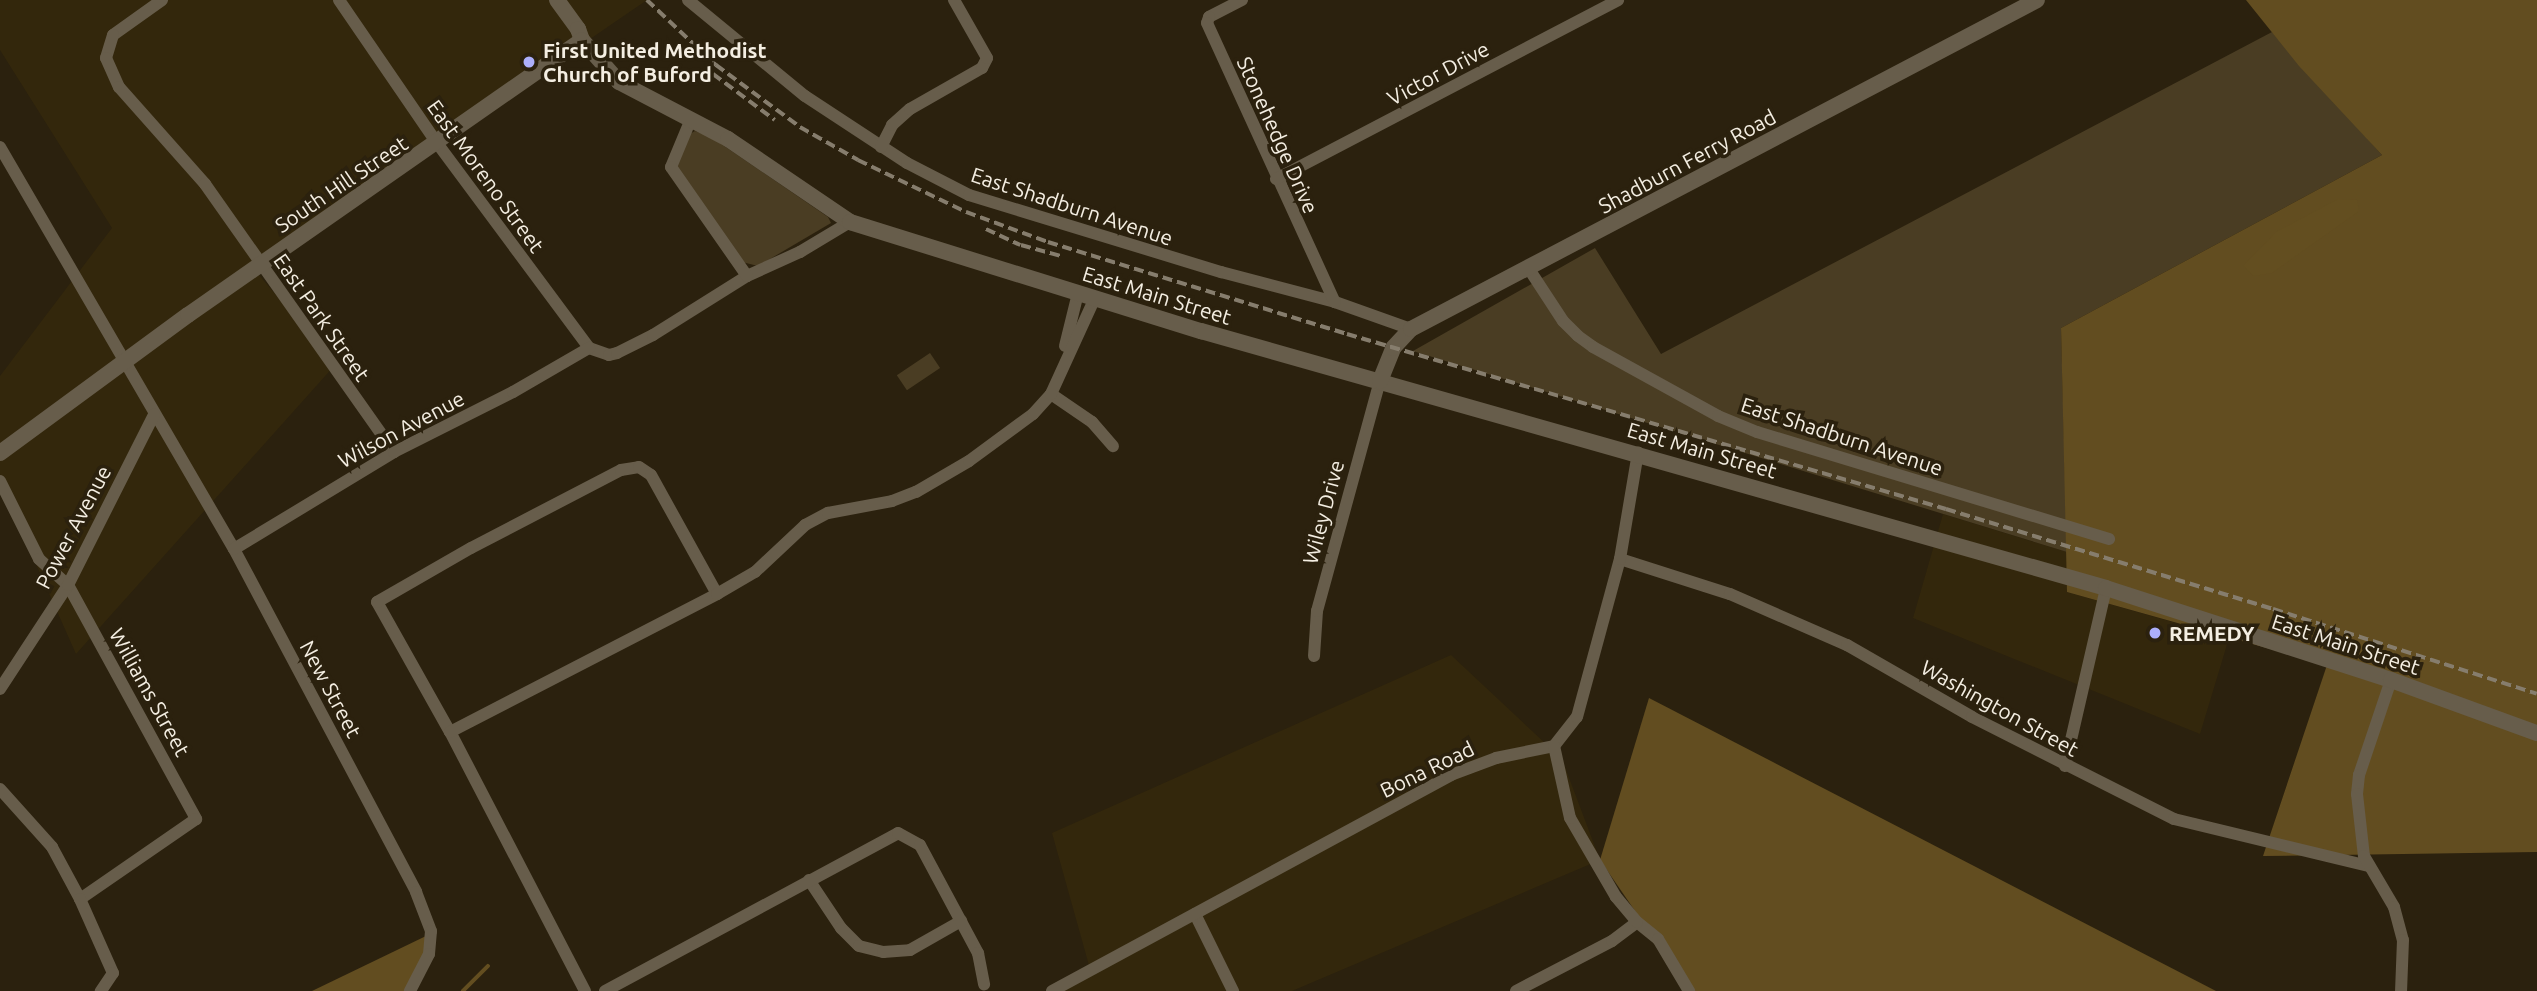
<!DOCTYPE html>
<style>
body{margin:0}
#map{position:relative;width:2537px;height:991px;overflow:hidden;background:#2b210e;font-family:Ubuntu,sans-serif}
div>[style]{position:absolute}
.built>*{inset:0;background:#33270c}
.green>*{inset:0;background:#4a3d23;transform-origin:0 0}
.forest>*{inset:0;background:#624d20}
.water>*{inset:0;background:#634e20}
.stream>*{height:3.5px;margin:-1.75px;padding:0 1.75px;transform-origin:1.75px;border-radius:1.75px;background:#634e20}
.minor>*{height:12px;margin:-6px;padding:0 6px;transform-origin:6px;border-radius:6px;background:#675d4b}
.tertiary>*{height:16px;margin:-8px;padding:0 8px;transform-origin:8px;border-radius:8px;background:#675d4b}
.rail>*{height:3.5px;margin-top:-1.75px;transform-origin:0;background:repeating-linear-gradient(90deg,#867d6d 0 10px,transparent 0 15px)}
.dots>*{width:19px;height:19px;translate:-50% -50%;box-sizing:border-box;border:4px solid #2b210e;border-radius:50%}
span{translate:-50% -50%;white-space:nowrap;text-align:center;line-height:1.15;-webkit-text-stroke:7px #2b210e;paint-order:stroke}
.poi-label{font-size:21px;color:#f4eee2;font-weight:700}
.left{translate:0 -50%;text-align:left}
.street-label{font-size:21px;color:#f4eee2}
</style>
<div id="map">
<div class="built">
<i style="clip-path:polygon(0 0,647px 0,254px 269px,335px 365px,76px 654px,0 483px,0 376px,112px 228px,0 50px)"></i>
<i style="clip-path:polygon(1943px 514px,2067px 552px,2067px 592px,2229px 638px,2200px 734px,1913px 618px)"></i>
<i style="clip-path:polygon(1451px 655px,1562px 759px,1600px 860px,1292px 991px,1060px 991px,1090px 969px,1052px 833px)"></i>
</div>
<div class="green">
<i style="clip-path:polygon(2272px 32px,2382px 155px,2061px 328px,2067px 552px,1413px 351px,1595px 248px,1661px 354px)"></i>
<i style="clip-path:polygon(695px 131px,711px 137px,828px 217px,831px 223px,758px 266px,742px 262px,675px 165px,688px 135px)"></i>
<i style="left:930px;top:353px;width:18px;height:40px;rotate:56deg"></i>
</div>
<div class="forest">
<i style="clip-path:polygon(2246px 0,2537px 0,2537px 852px,2263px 856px,2327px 665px,2067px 592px,2061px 328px,2382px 155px,2299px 66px)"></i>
<i style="clip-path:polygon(1649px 698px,2216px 991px,1690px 991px,1600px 860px)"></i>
<i style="clip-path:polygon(426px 936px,425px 967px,411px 991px,312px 991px)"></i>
</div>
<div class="water">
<i style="clip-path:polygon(2338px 199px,2357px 200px,2359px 211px,2272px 273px,2254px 276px,2243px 266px,2276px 232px)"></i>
</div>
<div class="stream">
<i style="left:463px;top:991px;width:35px;rotate:-45deg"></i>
</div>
<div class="minor">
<i style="left:162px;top:0;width:60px;rotate:144.5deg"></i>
<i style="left:113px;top:35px;width:24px;rotate:107deg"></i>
<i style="left:106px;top:58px;width:32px;rotate:66deg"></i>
<i style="left:119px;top:87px;width:130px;rotate:48.4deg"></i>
<i style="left:205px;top:184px;width:328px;rotate:54.8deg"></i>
<i style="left:339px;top:0;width:173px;rotate:55.6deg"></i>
<i style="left:437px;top:143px;width:255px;rotate:53.4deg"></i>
<i style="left:589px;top:348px;width:21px;rotate:19deg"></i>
<i style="left:609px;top:355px;width:8px;rotate:-14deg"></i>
<i style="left:617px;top:353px;width:40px;rotate:-26.6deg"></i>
<i style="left:653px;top:335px;width:111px;rotate:-32.1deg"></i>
<i style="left:747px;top:276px;width:58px;rotate:-24.4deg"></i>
<i style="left:800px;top:252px;width:58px;rotate:-31deg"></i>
<i style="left:688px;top:0;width:151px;rotate:39.4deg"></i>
<i style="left:805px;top:96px;width:122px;rotate:33.3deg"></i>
<i style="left:907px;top:163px;width:70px;rotate:27.3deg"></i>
<i style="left:969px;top:195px;width:264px;rotate:17deg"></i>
<i style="left:1221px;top:272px;width:118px;rotate:14.7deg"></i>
<i style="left:1335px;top:302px;width:81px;rotate:19.6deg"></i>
<i style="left:1242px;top:0;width:37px;rotate:153deg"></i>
<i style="left:1209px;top:17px;width:6px;rotate:108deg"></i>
<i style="left:1207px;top:23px;width:307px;rotate:65.4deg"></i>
<i style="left:691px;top:119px;width:52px;rotate:112.6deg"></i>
<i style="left:671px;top:167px;width:133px;rotate:55.1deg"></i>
<i style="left:0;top:147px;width:465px;rotate:59.8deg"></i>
<i style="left:234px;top:549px;width:388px;rotate:62deg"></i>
<i style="left:416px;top:892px;width:42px;rotate:69deg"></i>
<i style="left:431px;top:931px;width:23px;rotate:95deg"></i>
<i style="left:429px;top:954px;width:42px;rotate:117.2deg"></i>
<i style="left:881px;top:147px;width:25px;rotate:-63deg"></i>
<i style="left:892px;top:125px;width:24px;rotate:-42deg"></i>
<i style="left:910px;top:109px;width:83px;rotate:-29.7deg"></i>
<i style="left:982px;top:68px;width:11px;rotate:-63deg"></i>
<i style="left:987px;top:58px;width:67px;rotate:-119.6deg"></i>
<i style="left:1276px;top:179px;width:386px;rotate:-27.6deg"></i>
<i style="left:1529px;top:269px;width:62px;rotate:56.8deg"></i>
<i style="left:1563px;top:321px;width:21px;rotate:45deg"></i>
<i style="left:1578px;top:336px;width:19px;rotate:36deg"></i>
<i style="left:1593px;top:347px;width:143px;rotate:28.9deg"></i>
<i style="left:1718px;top:416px;width:42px;rotate:22.3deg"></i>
<i style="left:1757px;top:432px;width:368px;rotate:16.9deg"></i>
<i style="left:1065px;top:346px;width:55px;rotate:-76.2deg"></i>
<i style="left:1051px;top:394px;width:50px;rotate:34.3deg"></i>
<i style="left:1092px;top:422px;width:32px;rotate:49deg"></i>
<i style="left:0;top:481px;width:87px;rotate:63.4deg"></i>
<i style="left:39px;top:559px;width:39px;rotate:42deg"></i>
<i style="left:68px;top:585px;width:267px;rotate:61.3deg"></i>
<i style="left:196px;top:819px;width:141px;rotate:145.4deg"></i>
<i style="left:234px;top:549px;width:187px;rotate:-31.2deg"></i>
<i style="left:394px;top:452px;width:133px;rotate:-26.8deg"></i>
<i style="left:513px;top:392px;width:88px;rotate:-30.1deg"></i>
<i style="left:1620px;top:559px;width:115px;rotate:17.7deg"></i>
<i style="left:1730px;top:594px;width:128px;rotate:23.6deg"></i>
<i style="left:1847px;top:645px;width:144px;rotate:29.9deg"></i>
<i style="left:1972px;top:717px;width:226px;rotate:26.8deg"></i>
<i style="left:2174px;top:819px;width:200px;rotate:13.6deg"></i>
<i style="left:1314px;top:656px;width:45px;rotate:-86.2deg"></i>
<i style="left:1317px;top:611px;width:238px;rotate:-74.7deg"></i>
<i style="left:2391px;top:680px;width:100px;rotate:108.6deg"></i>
<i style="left:2359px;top:775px;width:19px;rotate:96deg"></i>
<i style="left:2357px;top:794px;width:62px;rotate:83.6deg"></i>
<i style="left:2364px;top:856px;width:59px;rotate:59.5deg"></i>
<i style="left:2394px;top:907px;width:34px;rotate:75deg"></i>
<i style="left:2403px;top:940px;width:51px;rotate:92.2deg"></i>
<i style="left:0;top:689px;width:124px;rotate:-56.8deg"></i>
<i style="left:68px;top:585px;width:191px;rotate:-63.2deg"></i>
<i style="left:450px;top:732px;width:149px;rotate:-119.3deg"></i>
<i style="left:377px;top:602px;width:108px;rotate:-29.9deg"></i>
<i style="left:471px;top:548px;width:169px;rotate:-27.5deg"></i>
<i style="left:621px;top:470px;width:18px;rotate:-9deg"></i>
<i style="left:639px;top:467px;width:14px;rotate:34deg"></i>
<i style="left:651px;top:475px;width:136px;rotate:61deg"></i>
<i style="left:2065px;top:766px;width:183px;rotate:-77deg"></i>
<i style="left:0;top:789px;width:78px;rotate:48.1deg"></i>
<i style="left:52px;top:847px;width:59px;rotate:61.7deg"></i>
<i style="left:80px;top:899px;width:81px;rotate:66deg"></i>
<i style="left:113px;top:973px;width:22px;rotate:124deg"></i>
<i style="left:809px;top:880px;width:58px;rotate:56.3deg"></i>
<i style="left:841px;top:928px;width:25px;rotate:45deg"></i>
<i style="left:859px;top:946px;width:25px;rotate:14deg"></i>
<i style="left:883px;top:952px;width:27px;rotate:-4deg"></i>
<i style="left:910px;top:950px;width:59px;rotate:-29.6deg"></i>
<i style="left:1195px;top:914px;width:86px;rotate:63.7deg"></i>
<i style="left:1637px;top:922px;width:27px;rotate:39deg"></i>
<i style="left:1658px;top:939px;width:61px;rotate:59.2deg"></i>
<i style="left:585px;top:991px;width:292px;rotate:-117.5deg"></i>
<i style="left:450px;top:732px;width:301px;rotate:-27.3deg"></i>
<i style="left:717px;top:594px;width:44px;rotate:-30.1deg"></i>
<i style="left:755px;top:572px;width:69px;rotate:-43.2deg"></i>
<i style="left:805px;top:525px;width:26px;rotate:-28deg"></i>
<i style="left:828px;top:513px;width:65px;rotate:-10.6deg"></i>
<i style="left:892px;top:501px;width:26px;rotate:-21deg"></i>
<i style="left:916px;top:492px;width:61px;rotate:-30.3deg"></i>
<i style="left:969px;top:461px;width:79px;rotate:-36.3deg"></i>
<i style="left:1033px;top:414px;width:27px;rotate:-48deg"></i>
<i style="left:1051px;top:394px;width:106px;rotate:-65.4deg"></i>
<i style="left:605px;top:991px;width:333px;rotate:-28.3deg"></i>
<i style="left:898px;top:833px;width:25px;rotate:29deg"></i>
<i style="left:920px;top:845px;width:123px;rotate:61.8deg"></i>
<i style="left:978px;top:953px;width:32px;rotate:79deg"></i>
<i style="left:1052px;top:991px;width:454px;rotate:-28.4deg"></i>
<i style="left:1451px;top:775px;width:48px;rotate:-20.7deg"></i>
<i style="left:1496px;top:758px;width:59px;rotate:-11.7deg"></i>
<i style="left:1554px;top:746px;width:37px;rotate:-52deg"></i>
<i style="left:1577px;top:717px;width:164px;rotate:-74.8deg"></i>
<i style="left:1620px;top:559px;width:108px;rotate:-80.4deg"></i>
<i style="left:1516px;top:991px;width:108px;rotate:-27.5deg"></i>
<i style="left:1612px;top:941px;width:31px;rotate:-37deg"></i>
<i style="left:1637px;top:922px;width:33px;rotate:-130deg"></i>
<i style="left:1616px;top:897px;width:91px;rotate:-120.2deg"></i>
<i style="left:1570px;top:818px;width:74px;rotate:-102.5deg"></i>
</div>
<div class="tertiary">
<i style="left:557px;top:0;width:36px;rotate:54deg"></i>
<i style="left:578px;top:29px;width:12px;rotate:70deg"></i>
<i style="left:582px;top:40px;width:56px;rotate:48.6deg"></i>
<i style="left:619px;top:82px;width:123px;rotate:27.6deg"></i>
<i style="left:728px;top:139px;width:148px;rotate:34.2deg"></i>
<i style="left:850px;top:222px;width:368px;rotate:17.3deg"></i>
<i style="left:1201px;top:331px;width:941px;rotate:15.85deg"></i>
<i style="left:2106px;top:588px;width:299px;rotate:17.9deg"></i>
<i style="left:2391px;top:680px;width:155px;rotate:20deg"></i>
<i style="left:1380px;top:381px;width:35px;rotate:-68deg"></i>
<i style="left:1393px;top:348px;width:26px;rotate:-47deg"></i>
<i style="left:1411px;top:329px;width:707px;rotate:-27.72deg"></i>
<i style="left:0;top:453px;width:233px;rotate:-36.3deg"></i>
<i style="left:188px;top:315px;width:480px;rotate:-34.9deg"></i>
</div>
<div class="rail">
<i style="left:647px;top:0;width:95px;rotate:43.3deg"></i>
<i style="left:716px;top:65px;width:104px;rotate:36.4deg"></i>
<i style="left:800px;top:127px;width:67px;rotate:29.6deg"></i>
<i style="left:858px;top:160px;width:120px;rotate:25.7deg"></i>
<i style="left:966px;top:212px;width:87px;rotate:20.1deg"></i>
<i style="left:1048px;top:242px;width:313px;rotate:17.1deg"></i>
<i style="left:1347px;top:334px;width:624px;rotate:16.29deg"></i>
<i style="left:1946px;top:509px;width:342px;rotate:17deg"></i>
<i style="left:2273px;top:609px;width:277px;rotate:17.8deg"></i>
<i style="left:713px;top:74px;width:77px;rotate:36.6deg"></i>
<i style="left:986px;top:229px;width:38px;rotate:25deg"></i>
<i style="left:1021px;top:245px;width:41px;rotate:15.4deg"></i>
</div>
<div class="dots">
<i style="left:529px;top:62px;background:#acaffb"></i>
<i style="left:2155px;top:633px;background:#acaffb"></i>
</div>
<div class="poi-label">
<span class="left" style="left:543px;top:62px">First United Methodist<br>Church of Buford</span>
<span class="left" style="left:2169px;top:633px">REMEDY</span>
</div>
<div class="street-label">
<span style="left:1438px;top:73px;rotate:-28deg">Victor Drive</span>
<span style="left:1278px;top:135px;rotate:66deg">Stonehedge Drive</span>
<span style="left:1687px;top:161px;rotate:-28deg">Shadburn Ferry Road</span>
<span style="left:486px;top:176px;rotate:54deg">East Moreno Street</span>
<span style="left:341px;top:184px;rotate:-34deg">South Hill Street</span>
<span style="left:1072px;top:206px;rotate:18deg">East Shadburn Avenue</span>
<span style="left:1157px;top:295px;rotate:17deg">East Main Street</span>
<span style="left:322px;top:317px;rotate:55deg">East Park Street</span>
<span style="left:401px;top:429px;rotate:-28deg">Wilson Avenue</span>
<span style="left:1842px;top:436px;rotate:18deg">East Shadburn Avenue</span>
<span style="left:1702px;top:450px;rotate:16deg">East Main Street</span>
<span style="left:1323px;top:512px;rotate:-75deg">Wiley Drive</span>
<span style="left:73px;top:527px;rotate:-62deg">Power Avenue</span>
<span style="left:2346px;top:644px;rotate:18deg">East Main Street</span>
<span style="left:331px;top:689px;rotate:62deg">New Street</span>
<span style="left:150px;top:692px;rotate:61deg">Williams Street</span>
<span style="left:2000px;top:708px;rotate:29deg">Washington Street</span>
<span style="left:1427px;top:769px;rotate:-26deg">Bona Road</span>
</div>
</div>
